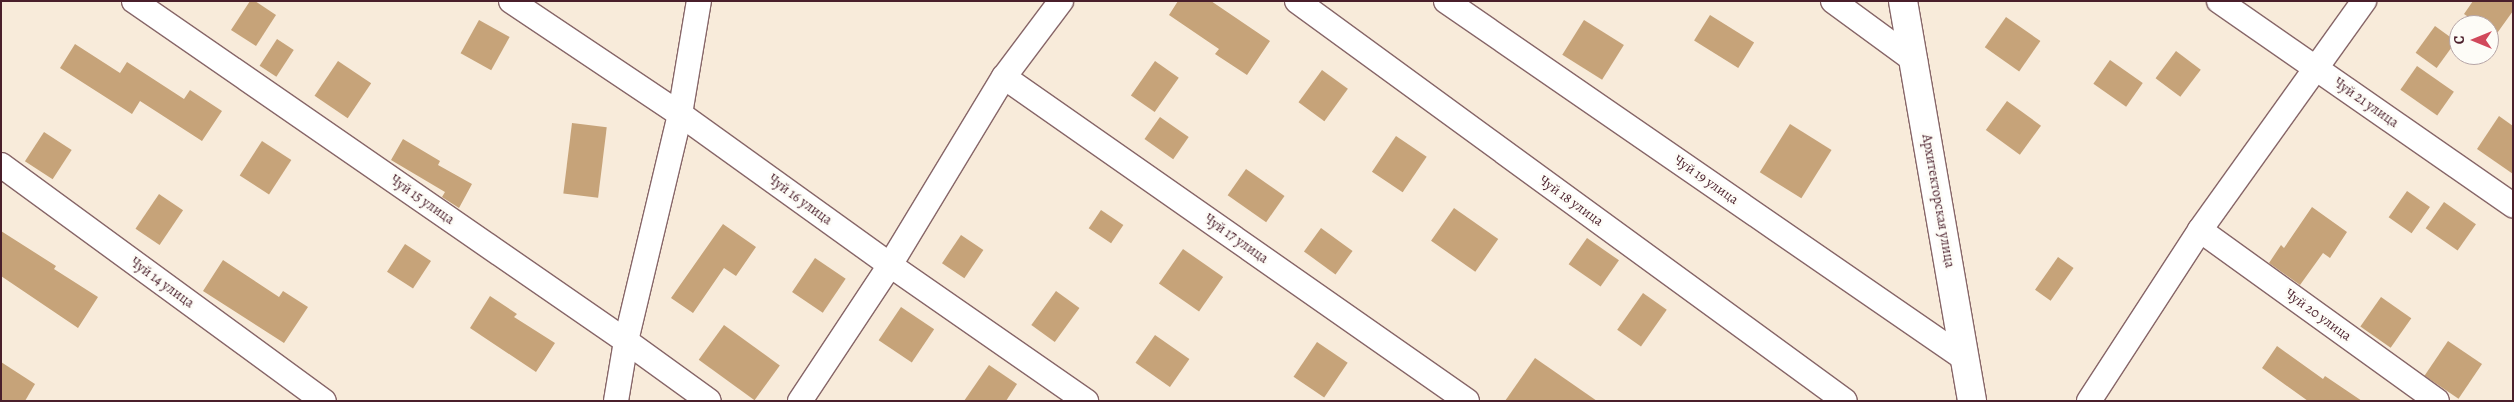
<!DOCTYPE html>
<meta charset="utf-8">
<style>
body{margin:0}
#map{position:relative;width:2514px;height:402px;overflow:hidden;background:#f8ebda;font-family:Alegreya,serif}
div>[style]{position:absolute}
.building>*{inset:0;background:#c6a379;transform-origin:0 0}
.roads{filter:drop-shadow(1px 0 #876668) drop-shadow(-1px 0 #876668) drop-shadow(0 1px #876668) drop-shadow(0 -1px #876668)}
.minor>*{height:24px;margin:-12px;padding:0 12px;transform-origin:12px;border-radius:12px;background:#fff}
.tertiary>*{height:28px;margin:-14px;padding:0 14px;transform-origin:14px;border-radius:14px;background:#fff}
span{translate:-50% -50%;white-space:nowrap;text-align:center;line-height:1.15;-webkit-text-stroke:5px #fdfcf7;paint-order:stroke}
.street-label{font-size:14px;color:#4a1f2b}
.frame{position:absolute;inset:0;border:2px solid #4a1f2b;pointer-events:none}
.north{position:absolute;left:2449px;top:15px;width:50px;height:50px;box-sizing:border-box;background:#fdfcf7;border:1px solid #b5a4a5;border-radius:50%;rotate:270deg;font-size:14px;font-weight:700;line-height:20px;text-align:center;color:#4a1f2b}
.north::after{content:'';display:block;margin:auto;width:18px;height:22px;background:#d1495b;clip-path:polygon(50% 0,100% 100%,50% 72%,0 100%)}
</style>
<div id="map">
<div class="building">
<i style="clip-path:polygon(250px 1px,255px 1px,276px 15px,256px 46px,231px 30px)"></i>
<i style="clip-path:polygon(1178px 1px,1211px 1px,1270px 41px,1247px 75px,1215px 54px,1219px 49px,1169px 15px)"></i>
<i style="clip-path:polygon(2473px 1px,2513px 1px,2513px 11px,2495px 36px,2489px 31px,2489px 25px,2480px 25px,2464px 14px)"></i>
<i style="left:1710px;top:15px;width:52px;height:30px;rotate:32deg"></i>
<i style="left:2006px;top:17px;width:42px;height:37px;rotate:35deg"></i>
<i style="left:479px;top:20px;width:35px;height:38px;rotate:29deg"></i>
<i style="left:1584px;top:20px;width:47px;height:41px;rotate:32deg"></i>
<i style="left:2435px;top:26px;width:26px;height:33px;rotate:36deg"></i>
<i style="left:277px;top:39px;width:20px;height:32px;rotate:33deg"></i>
<i style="clip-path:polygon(75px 44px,120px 73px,127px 62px,184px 99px,190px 90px,222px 111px,202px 141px,140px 101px,132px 114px,60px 68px)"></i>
<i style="left:2176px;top:51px;width:31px;height:34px;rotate:37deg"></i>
<i style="left:2110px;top:60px;width:40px;height:29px;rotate:35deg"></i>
<i style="left:338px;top:61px;width:40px;height:42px;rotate:34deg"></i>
<i style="left:1155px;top:61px;width:29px;height:42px;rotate:35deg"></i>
<i style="left:2417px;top:66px;width:45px;height:29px;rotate:35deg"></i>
<i style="left:1322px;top:70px;width:32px;height:40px;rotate:36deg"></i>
<i style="left:2007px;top:101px;width:42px;height:36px;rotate:36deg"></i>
<i style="clip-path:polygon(2499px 116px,2513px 126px,2513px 174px,2477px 149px)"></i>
<i style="left:1160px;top:117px;width:35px;height:27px;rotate:35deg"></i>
<i style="left:572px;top:123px;width:35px;height:71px;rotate:7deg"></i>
<i style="left:1790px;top:124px;width:49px;height:57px;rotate:32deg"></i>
<i style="left:44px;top:132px;width:33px;height:35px;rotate:33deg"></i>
<i style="left:1396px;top:136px;width:37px;height:43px;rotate:34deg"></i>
<i style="clip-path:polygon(403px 139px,440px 161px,438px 165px,472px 184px,459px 208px,442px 197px,445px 192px,391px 160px)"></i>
<i style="left:262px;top:141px;width:35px;height:41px;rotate:33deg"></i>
<i style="left:1246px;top:169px;width:47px;height:32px;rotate:35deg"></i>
<i style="left:2407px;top:191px;width:28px;height:32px;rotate:35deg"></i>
<i style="left:159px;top:194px;width:29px;height:42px;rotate:34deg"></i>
<i style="left:2444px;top:202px;width:39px;height:32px;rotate:35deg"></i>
<i style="clip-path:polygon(2312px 207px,2347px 232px,2330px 258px,2323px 253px,2300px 285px,2269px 263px,2281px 245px,2284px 248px)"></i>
<i style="left:1454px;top:208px;width:54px;height:40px;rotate:35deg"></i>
<i style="left:1101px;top:210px;width:27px;height:22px;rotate:34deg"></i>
<i style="clip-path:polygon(723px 224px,756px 247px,736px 276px,724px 268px,693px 313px,671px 298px)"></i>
<i style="left:1321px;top:228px;width:39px;height:29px;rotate:36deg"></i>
<i style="clip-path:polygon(1px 231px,56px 266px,54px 269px,98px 297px,78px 328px,1px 276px)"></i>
<i style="left:961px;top:235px;width:27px;height:34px;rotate:34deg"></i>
<i style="left:1587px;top:238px;width:39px;height:32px;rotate:35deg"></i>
<i style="left:405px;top:244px;width:31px;height:33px;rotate:33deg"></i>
<i style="left:1183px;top:249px;width:49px;height:42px;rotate:35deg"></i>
<i style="left:2058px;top:257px;width:19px;height:40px;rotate:35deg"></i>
<i style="left:815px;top:258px;width:37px;height:41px;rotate:34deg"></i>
<i style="clip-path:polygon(223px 260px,279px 297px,283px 291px,308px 307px,284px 343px,203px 291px)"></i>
<i style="left:1056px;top:291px;width:29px;height:42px;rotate:36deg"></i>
<i style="left:1643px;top:293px;width:29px;height:45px;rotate:35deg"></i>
<i style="clip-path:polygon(490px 296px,517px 314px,514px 317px,555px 343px,536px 372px,470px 328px)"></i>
<i style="left:2381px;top:297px;width:37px;height:36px;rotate:35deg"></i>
<i style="left:901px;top:307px;width:40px;height:40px;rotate:34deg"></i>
<i style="left:724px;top:325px;width:69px;height:43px;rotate:36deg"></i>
<i style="left:1155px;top:335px;width:42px;height:34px;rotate:35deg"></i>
<i style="left:2448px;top:341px;width:41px;height:42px;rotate:34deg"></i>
<i style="left:1317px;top:342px;width:37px;height:42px;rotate:34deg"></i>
<i style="clip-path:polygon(2277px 346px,2323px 379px,2325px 376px,2362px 401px,2308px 401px,2262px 368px)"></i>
<i style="clip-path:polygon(1535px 358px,1597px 401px,1505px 401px)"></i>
<i style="clip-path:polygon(1px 362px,35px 384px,25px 401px,1px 401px)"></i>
<i style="clip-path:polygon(989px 365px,1017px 384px,1006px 401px,964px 401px)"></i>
</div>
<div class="roads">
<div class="minor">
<i style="left:134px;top:1px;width:598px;rotate:34.65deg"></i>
<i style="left:626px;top:341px;width:102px;rotate:35.9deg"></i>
<i style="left:511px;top:1px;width:203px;rotate:33.8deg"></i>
<i style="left:680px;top:114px;width:259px;rotate:35.7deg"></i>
<i style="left:890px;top:265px;width:239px;rotate:34.8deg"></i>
<i style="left:1297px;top:1px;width:678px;rotate:36.13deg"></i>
<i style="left:1446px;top:1px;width:630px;rotate:34.6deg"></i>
<i style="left:1833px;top:1px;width:102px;rotate:36.2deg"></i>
<i style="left:2219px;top:1px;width:358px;rotate:34.8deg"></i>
<i style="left:1004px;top:77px;width:565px;rotate:34.98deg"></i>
<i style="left:1px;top:165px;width:400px;rotate:36.2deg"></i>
<i style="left:2200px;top:230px;width:292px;rotate:35.8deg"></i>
<i style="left:616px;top:401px;width:61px;rotate:-80.5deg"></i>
<i style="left:626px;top:341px;width:233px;rotate:-76.6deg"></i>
<i style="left:680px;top:114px;width:115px;rotate:-80.5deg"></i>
<i style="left:800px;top:401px;width:163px;rotate:-56.5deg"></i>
<i style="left:890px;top:265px;width:220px;rotate:-58.8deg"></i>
<i style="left:1004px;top:77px;width:95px;rotate:-53.1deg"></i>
<i style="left:2089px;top:401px;width:204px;rotate:-57deg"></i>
<i style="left:2200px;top:230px;width:282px;rotate:-54.4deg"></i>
</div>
<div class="tertiary">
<i style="left:1903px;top:1px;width:406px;rotate:80.2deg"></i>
</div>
</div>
<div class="street-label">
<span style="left:2366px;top:103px;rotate:35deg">Чуй 21 улица</span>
<span style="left:1706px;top:180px;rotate:35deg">Чуй 19 улица</span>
<span style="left:422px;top:200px;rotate:35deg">Чуй 15 улица</span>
<span style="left:800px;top:200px;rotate:36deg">Чуй 16 улица</span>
<span style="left:1571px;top:201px;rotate:36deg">Чуй 18 улица</span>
<span style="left:1938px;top:201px;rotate:80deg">Архитекторская улица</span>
<span style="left:1236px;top:239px;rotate:35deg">Чуй 17 улица</span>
<span style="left:162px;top:283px;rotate:36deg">Чуй 14 улица</span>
<span style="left:2318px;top:315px;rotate:36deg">Чуй 20 улица</span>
</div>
<div class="frame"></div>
<div class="north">С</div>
</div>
